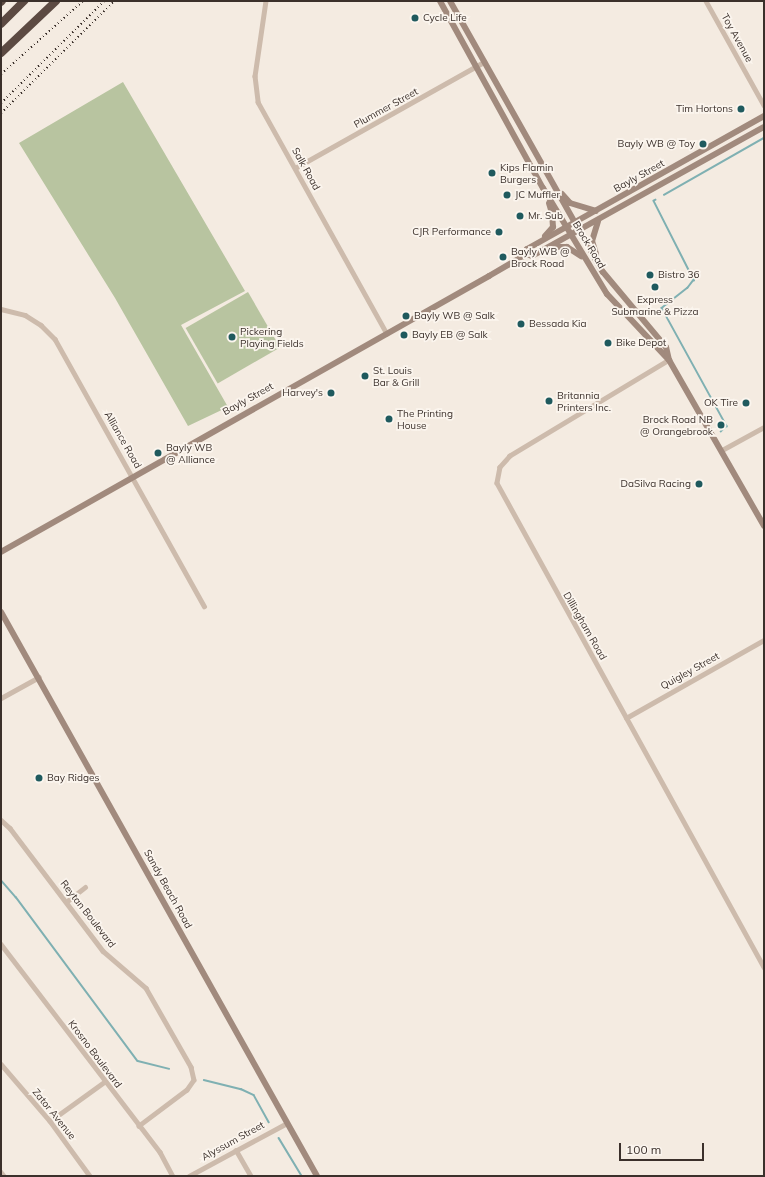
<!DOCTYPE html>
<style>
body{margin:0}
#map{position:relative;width:765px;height:1177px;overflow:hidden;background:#f4ebe1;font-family:Mulish,sans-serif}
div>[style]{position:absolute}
.green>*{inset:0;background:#b8c4a0;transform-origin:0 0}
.stream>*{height:1.5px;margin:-0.75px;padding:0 0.75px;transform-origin:0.75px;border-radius:0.75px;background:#7fb0b2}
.street>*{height:4.5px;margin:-2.25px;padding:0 2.25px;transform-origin:2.25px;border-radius:2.25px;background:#cdbbac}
.secondary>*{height:6px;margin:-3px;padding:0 3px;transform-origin:3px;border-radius:3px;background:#a18a7d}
.highway>*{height:8px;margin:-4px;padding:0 4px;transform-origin:4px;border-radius:4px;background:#5c4a42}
.rail>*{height:1.5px;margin-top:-0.75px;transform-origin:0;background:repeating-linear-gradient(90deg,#3b302b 0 1px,transparent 0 4px)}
.dots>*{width:11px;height:11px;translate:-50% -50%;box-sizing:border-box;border:2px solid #fbf5ee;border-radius:50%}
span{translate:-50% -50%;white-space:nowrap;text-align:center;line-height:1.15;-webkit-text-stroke:3.5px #fbf5ee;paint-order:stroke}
.poi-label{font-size:10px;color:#3b302b}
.left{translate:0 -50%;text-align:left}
.right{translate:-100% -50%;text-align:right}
.street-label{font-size:10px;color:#3b302b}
.frame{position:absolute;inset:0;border:2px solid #3b302b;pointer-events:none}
.scale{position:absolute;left:619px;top:1143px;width:85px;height:18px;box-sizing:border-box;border:2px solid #3b302b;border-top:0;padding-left:5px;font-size:12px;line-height:14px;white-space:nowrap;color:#3b302b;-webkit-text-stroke:3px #fbf5ee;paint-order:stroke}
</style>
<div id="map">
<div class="green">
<i style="clip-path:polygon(123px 82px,245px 291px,181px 325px,228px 407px,188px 426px,115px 298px,19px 143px)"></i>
<i style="left:248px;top:292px;width:64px;height:72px;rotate:60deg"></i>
</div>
<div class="stream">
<i style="left:664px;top:195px;width:115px;rotate:-29.7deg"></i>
<i style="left:656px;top:200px;width:2px;rotate:153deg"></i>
<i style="left:654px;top:201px;width:89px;rotate:63.1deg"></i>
<i style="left:694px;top:280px;width:10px;rotate:127deg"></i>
<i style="left:688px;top:288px;width:33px;rotate:142deg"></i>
<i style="left:662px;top:308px;width:135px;rotate:61.2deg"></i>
<i style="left:727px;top:426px;width:8px;rotate:135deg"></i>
<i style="left:1px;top:880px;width:23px;rotate:49deg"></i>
<i style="left:16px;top:897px;width:204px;rotate:53.4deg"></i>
<i style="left:138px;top:1061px;width:32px;rotate:14deg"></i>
<i style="left:204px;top:1080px;width:38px;rotate:14deg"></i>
<i style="left:241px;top:1089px;width:14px;rotate:25deg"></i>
<i style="left:254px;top:1095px;width:31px;rotate:61deg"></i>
<i style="left:279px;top:1138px;width:44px;rotate:58.8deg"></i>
</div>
<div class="street">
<i style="left:266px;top:1px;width:76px;rotate:98.3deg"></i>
<i style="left:255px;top:76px;width:26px;rotate:83deg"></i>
<i style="left:258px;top:102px;width:265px;rotate:60.9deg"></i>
<i style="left:706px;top:1px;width:119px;rotate:60.9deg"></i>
<i style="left:295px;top:168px;width:217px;rotate:-29.3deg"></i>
<i style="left:1px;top:309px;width:25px;rotate:14deg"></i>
<i style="left:25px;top:315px;width:19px;rotate:32deg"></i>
<i style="left:41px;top:325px;width:20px;rotate:45deg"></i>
<i style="left:55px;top:339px;width:306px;rotate:60.8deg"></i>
<i style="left:669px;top:360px;width:186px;rotate:148.9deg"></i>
<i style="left:510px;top:456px;width:15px;rotate:132deg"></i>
<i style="left:500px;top:467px;width:16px;rotate:101deg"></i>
<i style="left:497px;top:483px;width:553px;rotate:61.12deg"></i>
<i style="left:722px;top:450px;width:48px;rotate:-28.7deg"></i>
<i style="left:1px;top:698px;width:43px;rotate:-28.9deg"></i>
<i style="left:626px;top:718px;width:159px;rotate:-29.5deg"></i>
<i style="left:1px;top:820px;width:12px;rotate:42deg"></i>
<i style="left:10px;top:828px;width:154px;rotate:52.9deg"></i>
<i style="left:103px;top:951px;width:57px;rotate:40.7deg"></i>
<i style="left:146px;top:988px;width:91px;rotate:60.3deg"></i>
<i style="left:191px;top:1067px;width:13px;rotate:77deg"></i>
<i style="left:194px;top:1080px;width:12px;rotate:125deg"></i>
<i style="left:187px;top:1090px;width:60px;rotate:143.1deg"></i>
<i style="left:66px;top:902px;width:24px;rotate:-38deg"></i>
<i style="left:1px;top:944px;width:262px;rotate:52.6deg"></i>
<i style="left:160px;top:1152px;width:27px;rotate:62deg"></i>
<i style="left:1px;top:1064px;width:75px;rotate:49.3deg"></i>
<i style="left:50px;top:1121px;width:68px;rotate:54deg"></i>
<i style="left:50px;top:1121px;width:67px;rotate:-35.8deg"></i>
<i style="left:236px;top:1150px;width:30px;rotate:60deg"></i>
<i style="left:1px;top:1172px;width:5px;rotate:53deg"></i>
<i style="left:189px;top:1176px;width:111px;rotate:-28.4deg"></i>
</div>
<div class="secondary">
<i style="left:440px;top:1px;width:213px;rotate:61.2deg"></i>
<i style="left:543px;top:188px;width:124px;rotate:58.9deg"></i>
<i style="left:607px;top:294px;width:91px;rotate:46.8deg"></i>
<i style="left:450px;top:1px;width:311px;rotate:60.6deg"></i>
<i style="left:603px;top:272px;width:98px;rotate:50deg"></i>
<i style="left:666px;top:347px;width:13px;rotate:77deg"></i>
<i style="left:669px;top:360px;width:191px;rotate:60.2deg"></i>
<i style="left:562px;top:194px;width:12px;rotate:48deg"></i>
<i style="left:570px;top:203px;width:27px;rotate:17deg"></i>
<i style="left:545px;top:236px;width:12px;rotate:-48deg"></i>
<i style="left:553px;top:227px;width:14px;rotate:-94deg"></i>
<i style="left:552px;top:213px;width:10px;rotate:-107deg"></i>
<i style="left:551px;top:247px;width:16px"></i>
<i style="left:567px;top:247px;width:17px;rotate:33deg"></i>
<i style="left:527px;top:254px;width:5px;rotate:22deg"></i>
<i style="left:532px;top:256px;width:265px;rotate:-29.1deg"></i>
<i style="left:596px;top:254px;width:14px;rotate:-107deg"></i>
<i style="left:592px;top:241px;width:21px;rotate:-73deg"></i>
<i style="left:1px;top:552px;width:561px;rotate:-29.49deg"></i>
<i style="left:489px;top:276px;width:44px;rotate:-30.1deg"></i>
<i style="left:527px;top:254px;width:5px;rotate:-90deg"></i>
<i style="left:527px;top:249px;width:272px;rotate:-29.3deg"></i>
<i style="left:1px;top:612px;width:646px;rotate:60.74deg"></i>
</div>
<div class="highway">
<i style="left:1px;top:2px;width:1px;rotate:-45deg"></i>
<i style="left:1px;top:24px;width:33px;rotate:-45deg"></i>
<i style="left:1px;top:53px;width:76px;rotate:-43.4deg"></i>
</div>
<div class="rail">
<i style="left:1px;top:74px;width:110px;rotate:-41.7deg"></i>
<i style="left:1px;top:103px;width:145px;rotate:-44.7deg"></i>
<i style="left:1px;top:113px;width:159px;rotate:-44.7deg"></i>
</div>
<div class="dots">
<i style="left:415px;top:18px;background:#1f5a5e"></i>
<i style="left:741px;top:109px;background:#1f5a5e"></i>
<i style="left:703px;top:144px;background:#1f5a5e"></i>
<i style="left:492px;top:173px;background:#1f5a5e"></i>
<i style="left:507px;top:195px;background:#1f5a5e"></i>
<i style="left:520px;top:216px;background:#1f5a5e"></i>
<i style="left:499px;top:232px;background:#1f5a5e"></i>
<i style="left:503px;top:257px;background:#1f5a5e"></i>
<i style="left:650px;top:275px;background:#1f5a5e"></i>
<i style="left:655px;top:287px;background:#1f5a5e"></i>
<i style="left:406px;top:316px;background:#1f5a5e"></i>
<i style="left:521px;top:324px;background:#1f5a5e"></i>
<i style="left:404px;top:335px;background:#1f5a5e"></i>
<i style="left:232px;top:337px;background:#1f5a5e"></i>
<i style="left:608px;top:343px;background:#1f5a5e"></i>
<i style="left:365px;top:376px;background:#1f5a5e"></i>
<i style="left:331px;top:393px;background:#1f5a5e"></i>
<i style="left:549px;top:401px;background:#1f5a5e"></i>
<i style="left:746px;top:403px;background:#1f5a5e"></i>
<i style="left:389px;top:419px;background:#1f5a5e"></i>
<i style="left:721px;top:425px;background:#1f5a5e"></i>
<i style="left:158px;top:453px;background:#1f5a5e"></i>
<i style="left:699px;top:484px;background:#1f5a5e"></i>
<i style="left:39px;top:778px;background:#1f5a5e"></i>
</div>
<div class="poi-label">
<span class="left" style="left:423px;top:18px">Cycle Life</span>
<span class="right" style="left:733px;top:109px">Tim Hortons</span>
<span class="right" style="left:695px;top:144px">Bayly WB @ Toy</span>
<span class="left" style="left:500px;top:173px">Kips Flamin<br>Burgers</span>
<span class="left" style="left:515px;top:195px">JC Muffler</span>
<span class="left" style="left:528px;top:216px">Mr. Sub</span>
<span class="right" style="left:491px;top:232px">CJR Performance</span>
<span class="left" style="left:511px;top:257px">Bayly WB @<br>Brock Road</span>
<span class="left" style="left:658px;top:275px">Bistro 36</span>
<span style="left:655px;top:305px">Express<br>Submarine &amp; Pizza</span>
<span class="left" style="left:414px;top:316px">Bayly WB @ Salk</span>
<span class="left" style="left:529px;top:324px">Bessada Kia</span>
<span class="left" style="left:240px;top:337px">Pickering<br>Playing Fields</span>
<span class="left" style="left:412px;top:335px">Bayly EB @ Salk</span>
<span class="left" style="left:616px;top:343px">Bike Depot</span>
<span class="left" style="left:373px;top:376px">St. Louis<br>Bar &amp; Grill</span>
<span class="right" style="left:323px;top:393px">Harvey's</span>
<span class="left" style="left:557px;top:401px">Britannia<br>Printers Inc.</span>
<span class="right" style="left:738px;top:403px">OK Tire</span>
<span class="left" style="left:397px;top:419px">The Printing<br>House</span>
<span class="right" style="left:713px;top:425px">Brock Road NB<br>@ Orangebrook</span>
<span class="left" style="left:166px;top:453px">Bayly WB<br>@ Alliance</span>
<span class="right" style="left:691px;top:484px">DaSilva Racing</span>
<span class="left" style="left:47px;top:778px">Bay Ridges</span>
</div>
<div class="street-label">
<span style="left:737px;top:38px;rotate:61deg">Toy Avenue</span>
<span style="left:386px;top:108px;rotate:-29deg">Plummer Street</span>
<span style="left:306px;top:169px;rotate:61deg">Salk Road</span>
<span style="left:639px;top:176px;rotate:-29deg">Bayly Street</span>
<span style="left:589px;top:245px;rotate:59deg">Brock Road</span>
<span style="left:248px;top:399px;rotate:-29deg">Bayly Street</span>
<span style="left:123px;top:440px;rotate:60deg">Alliance Road</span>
<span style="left:585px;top:626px;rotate:60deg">Dillingham Road</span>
<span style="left:690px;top:671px;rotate:-29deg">Quigley Street</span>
<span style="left:168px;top:889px;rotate:61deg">Sandy Beach Road</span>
<span style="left:88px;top:914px;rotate:52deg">Reytan Boulevard</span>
<span style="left:95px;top:1054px;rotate:53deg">Krosno Boulevard</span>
<span style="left:54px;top:1114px;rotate:51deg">Zator Avenue</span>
<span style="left:233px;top:1141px;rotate:-29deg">Alyssum Street</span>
</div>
<div class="frame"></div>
<div class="scale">100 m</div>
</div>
